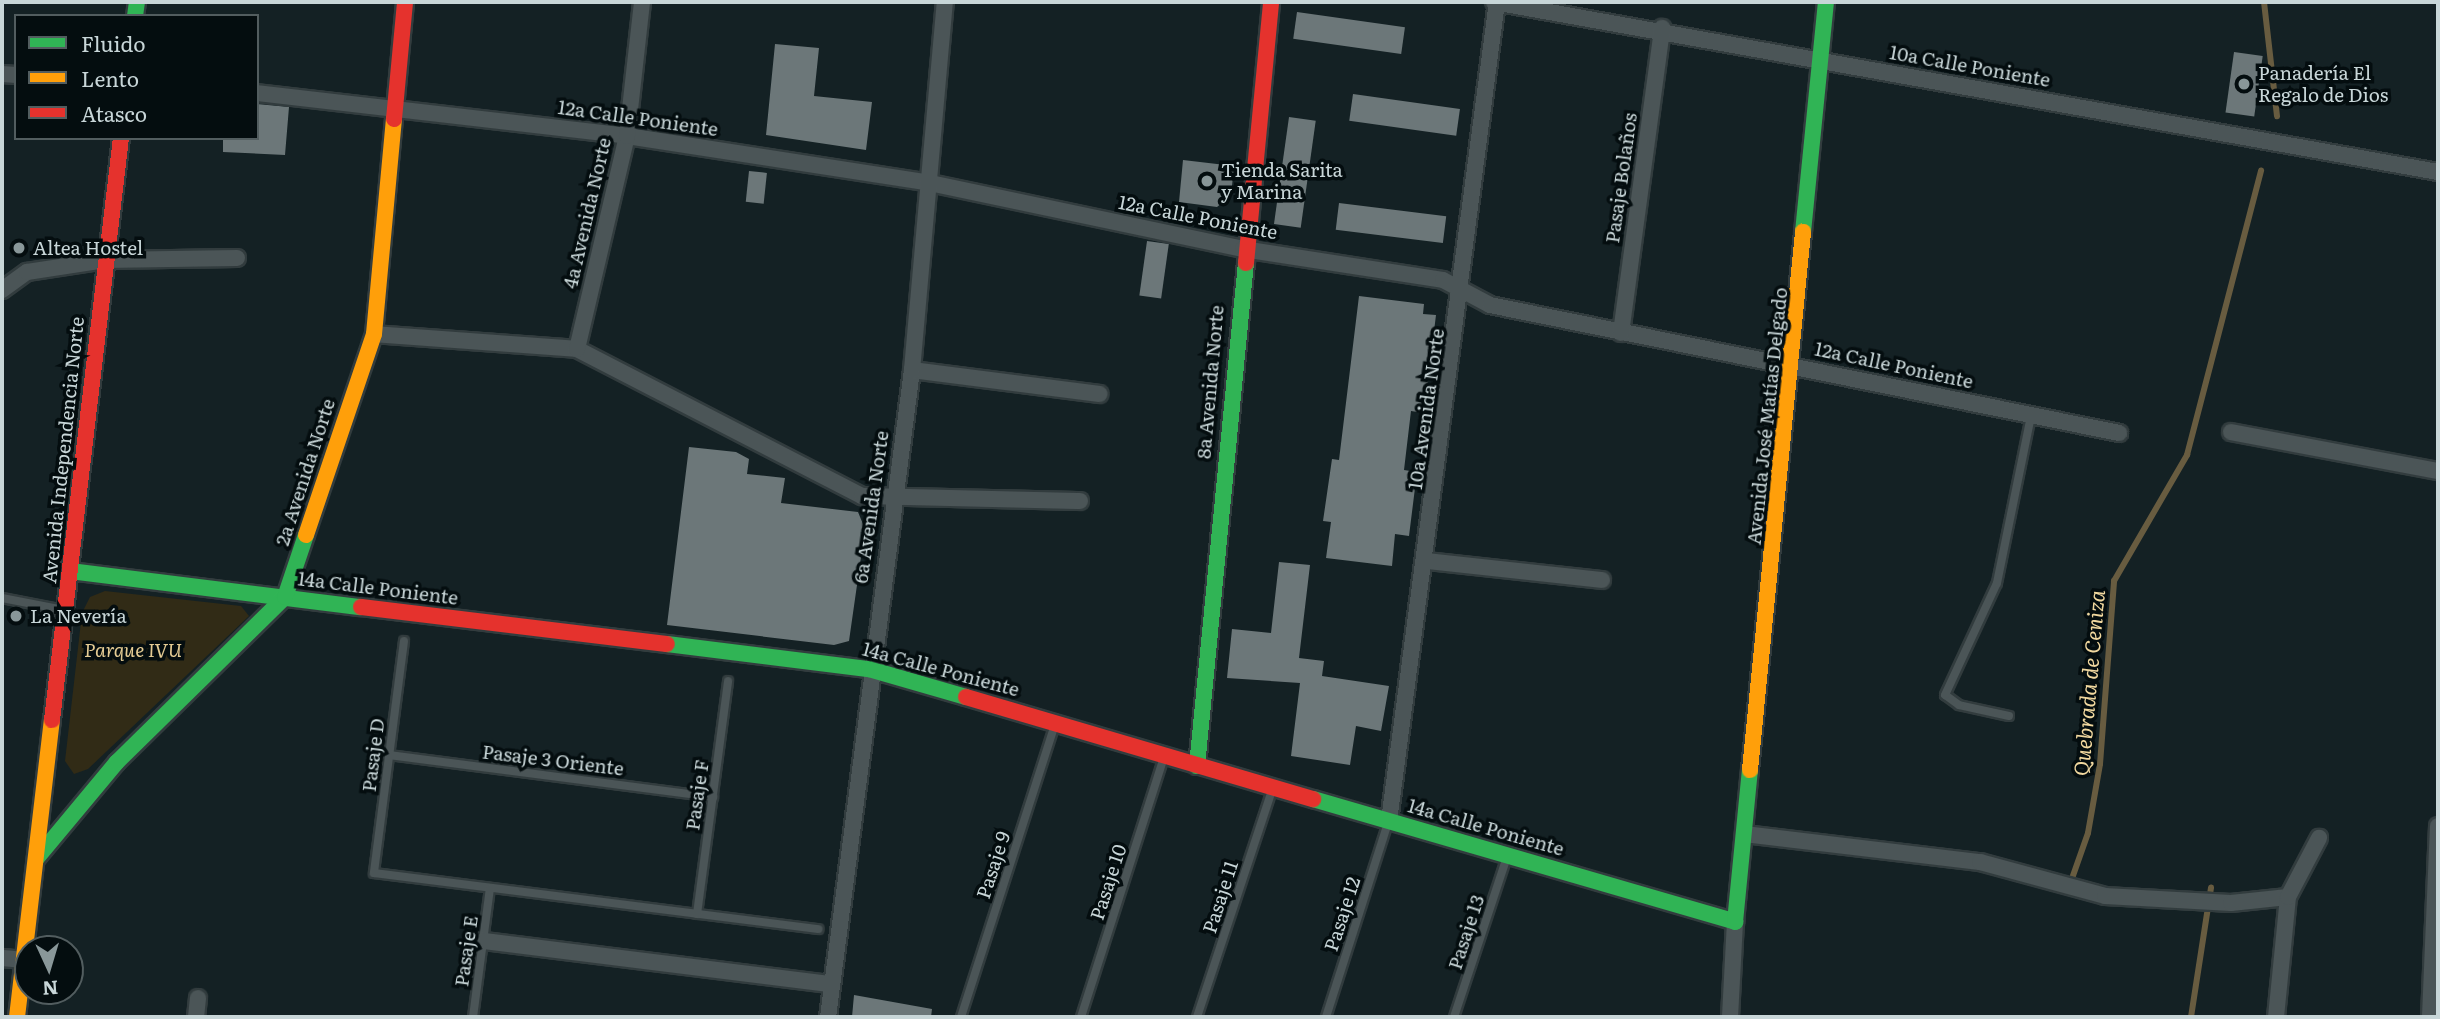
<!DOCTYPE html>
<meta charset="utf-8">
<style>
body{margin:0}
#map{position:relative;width:2440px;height:1019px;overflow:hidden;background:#142124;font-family:Literata,serif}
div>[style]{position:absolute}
.green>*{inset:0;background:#312b16}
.stream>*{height:6px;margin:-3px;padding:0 3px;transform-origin:3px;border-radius:3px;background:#685c40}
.building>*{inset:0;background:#6c7779;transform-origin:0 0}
.roads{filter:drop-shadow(2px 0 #323c3e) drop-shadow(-2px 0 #323c3e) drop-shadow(0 2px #323c3e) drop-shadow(0 -2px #323c3e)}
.lane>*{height:8px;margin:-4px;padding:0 4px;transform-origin:4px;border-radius:4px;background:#4b5557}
.street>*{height:16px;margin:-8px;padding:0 8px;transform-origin:8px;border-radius:8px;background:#4b5557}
.fast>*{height:16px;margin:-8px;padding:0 8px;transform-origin:8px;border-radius:8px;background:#30b455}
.slow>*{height:16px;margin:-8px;padding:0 8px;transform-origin:8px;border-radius:8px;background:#ff9f0a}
.jam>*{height:16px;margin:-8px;padding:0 8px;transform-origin:8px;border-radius:8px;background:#e5322d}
.dots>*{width:19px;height:19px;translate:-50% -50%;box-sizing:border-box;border:4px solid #040d0f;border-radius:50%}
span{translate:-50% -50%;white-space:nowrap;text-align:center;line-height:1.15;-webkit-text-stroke:7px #040d0f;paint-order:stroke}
.street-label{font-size:19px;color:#c8d6d8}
.poi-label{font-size:19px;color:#c8d6d8}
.left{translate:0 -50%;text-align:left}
.park-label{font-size:19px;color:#e5cc94;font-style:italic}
.water-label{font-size:21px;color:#f1d89f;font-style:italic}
.frame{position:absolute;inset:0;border:4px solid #c8d6d8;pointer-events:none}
.legend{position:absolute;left:14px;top:14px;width:245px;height:126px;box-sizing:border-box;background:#040d0f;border:2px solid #525d5f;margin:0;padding:9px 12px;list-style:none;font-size:21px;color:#c8d6d8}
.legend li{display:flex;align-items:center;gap:14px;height:35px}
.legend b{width:35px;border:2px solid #525d5f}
.north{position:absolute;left:14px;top:935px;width:70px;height:70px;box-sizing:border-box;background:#040d0f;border:2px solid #525d5f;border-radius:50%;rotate:176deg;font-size:19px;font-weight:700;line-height:28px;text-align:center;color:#c8d6d8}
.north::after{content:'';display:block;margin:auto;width:24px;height:32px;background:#899799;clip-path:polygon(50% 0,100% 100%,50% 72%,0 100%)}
</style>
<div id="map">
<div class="green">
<i style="clip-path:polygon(105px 591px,241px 606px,249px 616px,88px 769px,74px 774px,65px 761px,82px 613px,90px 597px)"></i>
</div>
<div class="stream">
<i style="left:2264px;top:2px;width:115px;rotate:83.5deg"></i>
<i style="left:2069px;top:887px;width:57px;rotate:-70.6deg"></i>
<i style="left:2088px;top:833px;width:70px;rotate:-80.1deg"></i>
<i style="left:2100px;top:764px;width:184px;rotate:-85.6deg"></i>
<i style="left:2114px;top:581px;width:146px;rotate:-59.9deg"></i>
<i style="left:2187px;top:455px;width:294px;rotate:-75.4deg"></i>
<i style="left:2191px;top:1017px;width:131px;rotate:-81.2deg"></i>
</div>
<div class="building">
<i style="left:1297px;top:12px;width:109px;height:27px;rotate:8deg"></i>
<i style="clip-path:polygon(775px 44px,819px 48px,814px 96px,872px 102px,866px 150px,766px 135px)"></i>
<i style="left:2234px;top:52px;width:29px;height:61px;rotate:8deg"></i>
<i style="left:1353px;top:94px;width:108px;height:27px;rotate:8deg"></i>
<i style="clip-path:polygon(257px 104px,289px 107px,285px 155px,223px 152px,223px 138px,257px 138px)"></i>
<i style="left:1289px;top:117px;width:27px;height:108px;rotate:8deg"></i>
<i style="clip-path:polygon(1183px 160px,1234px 166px,1231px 196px,1217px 207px,1179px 202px)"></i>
<i style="left:749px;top:171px;width:18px;height:31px;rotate:6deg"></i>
<i style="left:1339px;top:203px;width:108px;height:27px;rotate:7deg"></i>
<i style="left:1147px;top:241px;width:22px;height:55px;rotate:8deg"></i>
<i style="clip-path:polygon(1359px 296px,1424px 304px,1423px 314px,1436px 315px,1424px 413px,1411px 411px,1404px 470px,1417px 472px,1409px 536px,1395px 534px,1392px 566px,1326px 558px,1331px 522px,1323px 521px,1332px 459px,1339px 460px)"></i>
<i style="clip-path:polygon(689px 447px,736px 452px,749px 459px,747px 474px,785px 478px,781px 503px,858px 512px,865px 529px,849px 641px,834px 645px,667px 625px)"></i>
<i style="clip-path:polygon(1279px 562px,1310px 565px,1299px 658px,1324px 661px,1322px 676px,1389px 686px,1381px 731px,1356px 726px,1350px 765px,1291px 756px,1300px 683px,1227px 678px,1232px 629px,1271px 633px)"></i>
<i style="clip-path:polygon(854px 995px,932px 1009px,931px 1017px,852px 1017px)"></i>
</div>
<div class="roads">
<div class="lane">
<i style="left:2px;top:598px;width:63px;rotate:11deg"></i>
<i style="left:404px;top:641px;width:234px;rotate:97.4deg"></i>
<i style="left:374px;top:873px;width:448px;rotate:7.2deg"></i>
<i style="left:2009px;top:716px;width:51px;rotate:-167.6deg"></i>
<i style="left:1959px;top:705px;width:17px;rotate:-144deg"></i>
<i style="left:1945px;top:695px;width:123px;rotate:-65.1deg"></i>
<i style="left:1997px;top:583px;width:170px;rotate:-78.5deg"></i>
<i style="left:389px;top:755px;width:327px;rotate:7.4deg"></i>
<i style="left:697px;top:914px;width:235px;rotate:-82.4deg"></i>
<i style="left:473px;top:1017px;width:130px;rotate:-82.5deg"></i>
<i style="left:961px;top:1017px;width:305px;rotate:-72.2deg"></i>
<i style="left:1081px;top:1017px;width:273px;rotate:-72.3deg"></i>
<i style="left:1197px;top:1017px;width:242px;rotate:-71.7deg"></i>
<i style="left:1326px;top:1017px;width:204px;rotate:-72.3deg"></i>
<i style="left:1454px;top:1017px;width:169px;rotate:-71.7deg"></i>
</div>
<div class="street">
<i style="left:1494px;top:2px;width:959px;rotate:10.21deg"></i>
<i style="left:2px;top:74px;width:14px;rotate:4deg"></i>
<i style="left:257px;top:93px;width:372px;rotate:6.6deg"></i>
<i style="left:627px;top:136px;width:307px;rotate:8.8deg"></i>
<i style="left:930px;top:183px;width:320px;rotate:11.9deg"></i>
<i style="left:1243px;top:249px;width:202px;rotate:8.8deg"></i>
<i style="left:1443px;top:280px;width:53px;rotate:28deg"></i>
<i style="left:1490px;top:305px;width:642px;rotate:11.5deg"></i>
<i style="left:2px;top:290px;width:31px;rotate:-36deg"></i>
<i style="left:27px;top:272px;width:79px;rotate:-8.7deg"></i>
<i style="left:105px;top:260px;width:132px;rotate:-0.9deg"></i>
<i style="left:1621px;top:333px;width:308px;rotate:-82.3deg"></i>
<i style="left:374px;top:334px;width:204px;rotate:4.2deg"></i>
<i style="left:577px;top:349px;width:321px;rotate:27.3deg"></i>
<i style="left:862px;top:496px;width:218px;rotate:1.3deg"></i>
<i style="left:577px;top:349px;width:219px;rotate:-76.8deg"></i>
<i style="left:627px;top:136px;width:135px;rotate:-83.6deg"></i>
<i style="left:912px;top:370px;width:189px;rotate:7.3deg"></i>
<i style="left:2231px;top:432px;width:211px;rotate:10.7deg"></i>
<i style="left:1427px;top:561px;width:176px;rotate:6.2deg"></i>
<i style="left:1389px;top:821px;width:826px;rotate:-82.49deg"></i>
<i style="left:1744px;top:834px;width:238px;rotate:6.8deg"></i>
<i style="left:1980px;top:862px;width:130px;rotate:15.2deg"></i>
<i style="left:2105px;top:896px;width:126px;rotate:3.2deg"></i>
<i style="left:2231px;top:903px;width:57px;rotate:-6deg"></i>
<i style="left:484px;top:941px;width:350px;rotate:7.1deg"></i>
<i style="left:2px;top:958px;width:23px;rotate:5deg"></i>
<i style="left:196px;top:1017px;width:19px;rotate:-84deg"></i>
<i style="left:828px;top:1017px;width:652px;rotate:-82.6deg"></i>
<i style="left:912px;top:370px;width:369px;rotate:-84.9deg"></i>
<i style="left:1730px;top:1017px;width:95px;rotate:-87deg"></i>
<i style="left:2276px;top:1017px;width:121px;rotate:-84.3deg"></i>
<i style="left:2288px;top:897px;width:67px;rotate:-62.3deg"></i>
<i style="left:2430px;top:1017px;width:191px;rotate:-87.6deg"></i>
</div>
<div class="fast">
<i style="left:135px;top:16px;width:14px;rotate:-82deg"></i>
<i style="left:1803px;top:232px;width:231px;rotate:-84.3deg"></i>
<i style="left:70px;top:571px;width:293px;rotate:7.1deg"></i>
<i style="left:667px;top:644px;width:204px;rotate:7.1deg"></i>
<i style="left:869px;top:669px;width:101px;rotate:16.1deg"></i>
<i style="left:1197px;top:766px;width:505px;rotate:-84.44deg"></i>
<i style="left:1313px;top:799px;width:440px;rotate:16.2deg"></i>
<i style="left:1735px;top:922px;width:153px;rotate:-84.4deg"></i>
<i style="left:37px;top:858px;width:125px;rotate:-50.2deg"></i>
<i style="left:117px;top:762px;width:235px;rotate:-44.5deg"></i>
<i style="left:285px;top:597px;width:65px;rotate:-71.3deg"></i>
</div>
<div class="slow">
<i style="left:306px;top:535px;width:212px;rotate:-71.3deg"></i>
<i style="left:374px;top:334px;width:216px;rotate:-84.7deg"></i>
<i style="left:1750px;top:770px;width:541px;rotate:-84.37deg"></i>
<i style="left:17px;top:1017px;width:299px;rotate:-83.3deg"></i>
</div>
<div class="jam">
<i style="left:394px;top:119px;width:118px;rotate:-84.6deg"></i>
<i style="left:1246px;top:263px;width:262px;rotate:-84.5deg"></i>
<i style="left:361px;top:607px;width:308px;rotate:6.9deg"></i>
<i style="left:966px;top:697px;width:362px;rotate:16.4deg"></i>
<i style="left:52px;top:720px;width:586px;rotate:-83.24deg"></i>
</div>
</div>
<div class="dots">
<i style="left:2244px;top:84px;background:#899799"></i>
<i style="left:1207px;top:181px;background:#899799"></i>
<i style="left:19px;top:248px;background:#899799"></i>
<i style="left:16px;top:616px;background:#899799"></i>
</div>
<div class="street-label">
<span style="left:1970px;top:66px;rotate:10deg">10a Calle Poniente</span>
<span style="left:638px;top:118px;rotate:8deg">12a Calle Poniente</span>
<span style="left:1621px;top:178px;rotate:-82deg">Pasaje Bolaños</span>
<span style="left:587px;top:213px;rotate:-77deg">4a Avenida Norte</span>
<span style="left:1198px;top:217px;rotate:11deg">12a Calle Poniente</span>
<span style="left:1894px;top:365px;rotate:12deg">12a Calle Poniente</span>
<span style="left:1210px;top:382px;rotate:-85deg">8a Avenida Norte</span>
<span style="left:1426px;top:409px;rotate:-82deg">10a Avenida Norte</span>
<span style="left:1767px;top:416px;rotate:-84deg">Avenida José Matías Delgado</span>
<span style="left:63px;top:450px;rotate:-84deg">Avenida Independencia Norte</span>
<span style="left:305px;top:472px;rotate:-72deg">2a Avenida Norte</span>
<span style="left:871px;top:507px;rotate:-82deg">6a Avenida Norte</span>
<span style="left:378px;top:588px;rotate:7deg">14a Calle Poniente</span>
<span style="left:941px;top:669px;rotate:15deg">14a Calle Poniente</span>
<span style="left:373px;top:755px;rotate:-83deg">Pasaje D</span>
<span style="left:553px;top:760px;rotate:7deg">Pasaje 3 Oriente</span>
<span style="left:697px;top:795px;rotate:-82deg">Pasaje F</span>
<span style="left:1486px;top:827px;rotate:16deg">14a Calle Poniente</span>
<span style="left:993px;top:865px;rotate:-72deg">Pasaje 9</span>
<span style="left:1108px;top:882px;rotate:-72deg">Pasaje 10</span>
<span style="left:1220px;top:897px;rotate:-72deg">Pasaje 11</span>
<span style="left:1342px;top:914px;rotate:-72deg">Pasaje 12</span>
<span style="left:1466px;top:932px;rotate:-72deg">Pasaje 13</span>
<span style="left:466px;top:951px;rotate:-82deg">Pasaje E</span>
</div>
<div class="poi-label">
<span class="left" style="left:2258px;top:84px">Panadería El<br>Regalo de Dios</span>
<span class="left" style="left:1221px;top:181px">Tienda Sarita<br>y Marina</span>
<span class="left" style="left:33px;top:248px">Altea Hostel</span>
<span class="left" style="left:30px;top:616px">La Nevería</span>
</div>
<div class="park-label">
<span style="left:133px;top:650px">Parque IVU</span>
</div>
<div class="water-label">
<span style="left:2088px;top:683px;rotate:-85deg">Quebrada de Ceniza</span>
</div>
<div class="frame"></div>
<ul class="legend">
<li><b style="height:9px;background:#30b455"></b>Fluido</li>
<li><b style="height:9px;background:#ff9f0a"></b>Lento</li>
<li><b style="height:9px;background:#e5322d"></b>Atasco</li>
</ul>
<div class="north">N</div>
</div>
